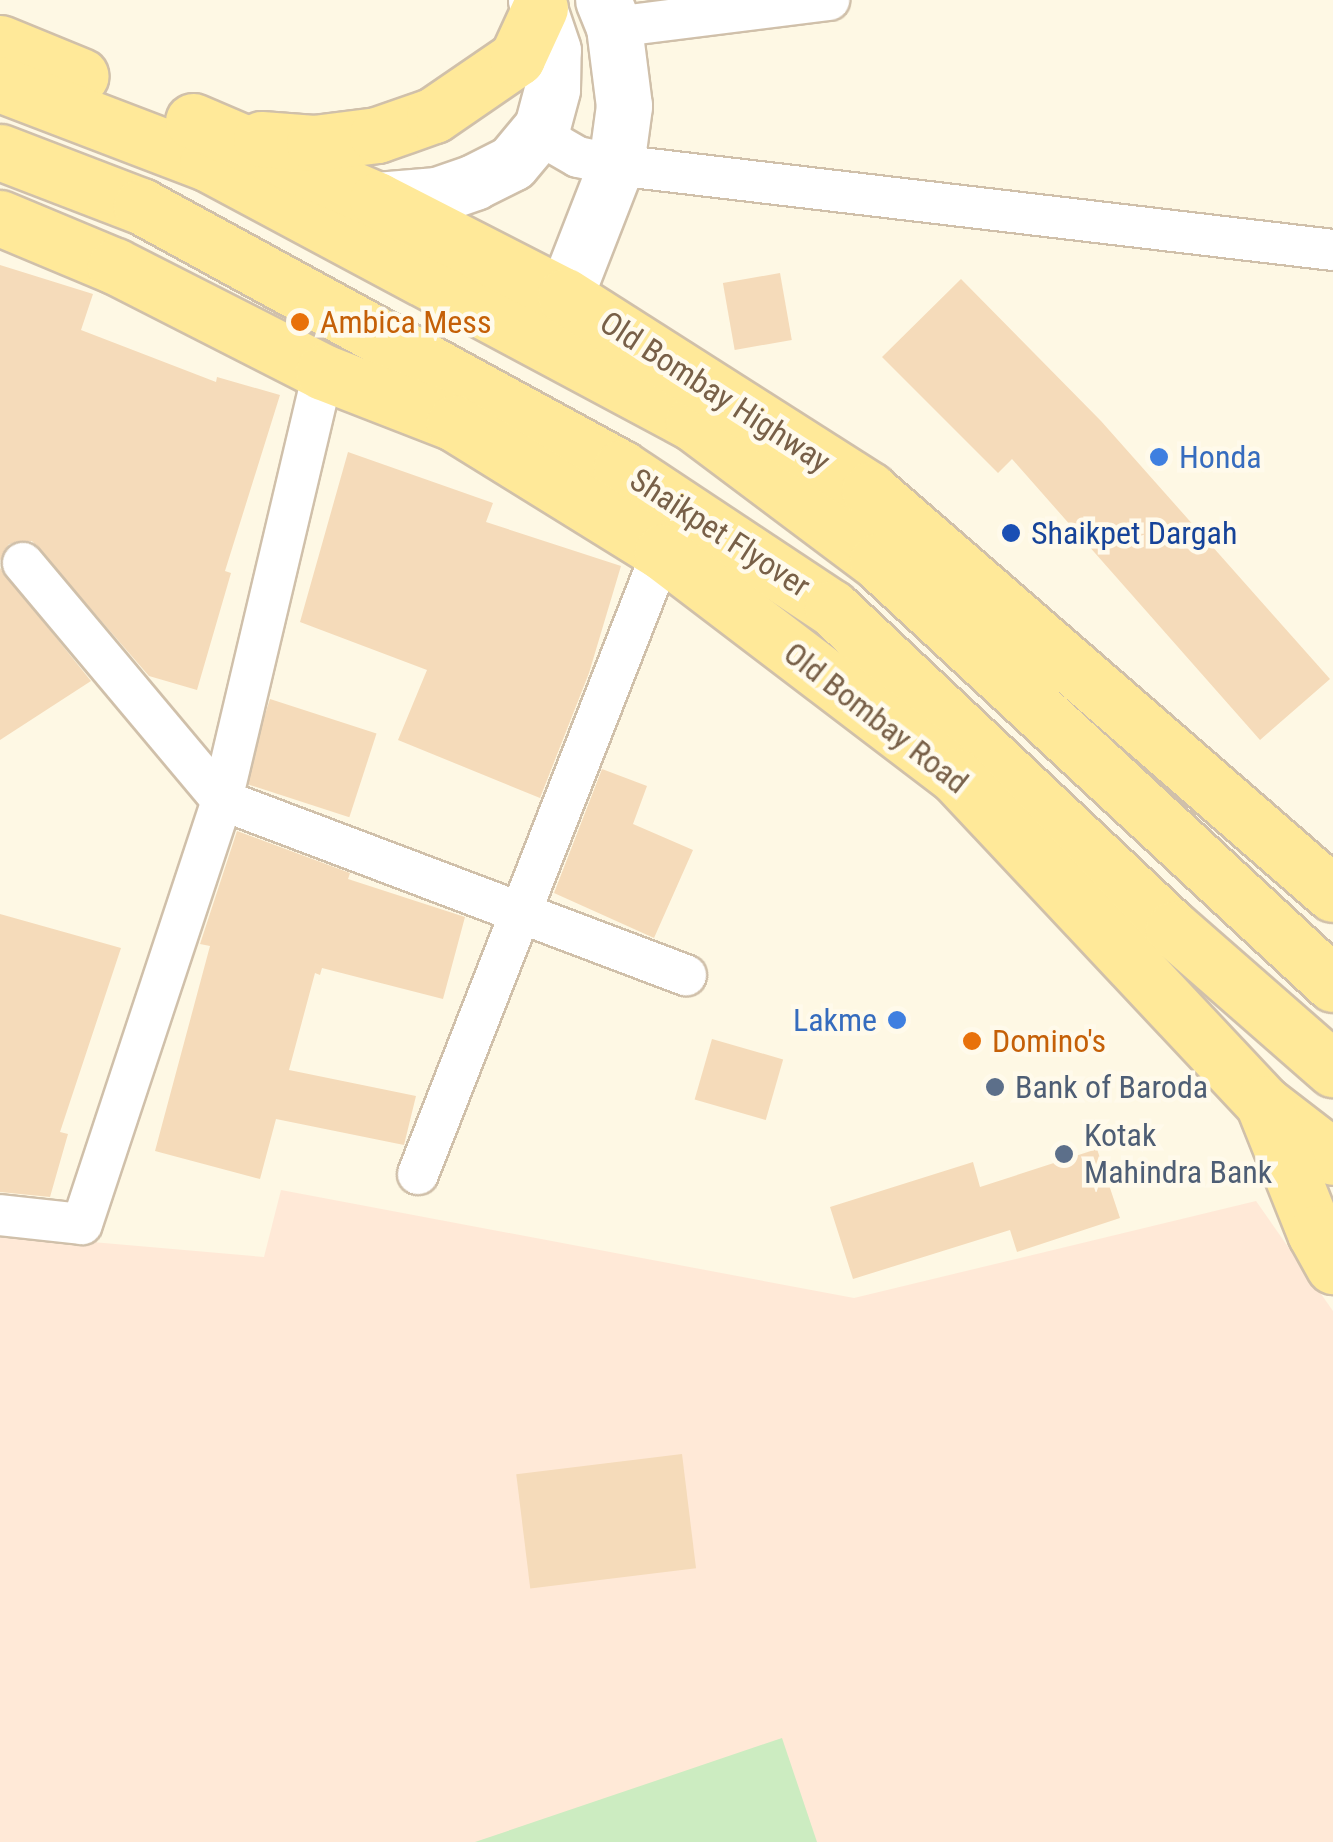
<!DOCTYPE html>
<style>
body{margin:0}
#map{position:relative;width:1333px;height:1842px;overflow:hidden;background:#fef8e4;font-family:"Roboto Condensed",sans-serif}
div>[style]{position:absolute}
.commercial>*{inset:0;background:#ffe9d7}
.green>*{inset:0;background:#ccecc1}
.building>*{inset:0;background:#f5dbba;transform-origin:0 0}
.roads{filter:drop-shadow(2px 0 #d0c0aa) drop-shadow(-2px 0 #d0c0aa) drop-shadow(0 2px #d0c0aa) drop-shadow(0 -2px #d0c0aa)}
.street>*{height:40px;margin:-20px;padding:0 20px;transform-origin:20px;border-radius:20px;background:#fff}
.secondary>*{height:55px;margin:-27.5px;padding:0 27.5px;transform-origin:27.5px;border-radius:27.5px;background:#fff}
.primary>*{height:55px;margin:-27.5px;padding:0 27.5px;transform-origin:27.5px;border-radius:27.5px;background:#ffe999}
.dots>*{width:28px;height:28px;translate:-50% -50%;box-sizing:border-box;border:5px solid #fffaeb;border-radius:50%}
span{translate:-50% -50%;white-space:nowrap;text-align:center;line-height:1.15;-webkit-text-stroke:9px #fffaeb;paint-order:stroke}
.food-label{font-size:32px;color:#c56008}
.left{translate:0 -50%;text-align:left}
.street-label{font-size:32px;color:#786048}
.shop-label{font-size:32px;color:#366cbe}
.right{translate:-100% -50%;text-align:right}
.transit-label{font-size:32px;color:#164399}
.service-label{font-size:32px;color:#4e5e75}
</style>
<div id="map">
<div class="commercial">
<i style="clip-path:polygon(281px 1190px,854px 1298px,1256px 1201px,1333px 1311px,1333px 1842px,0 1842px,0 1234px,264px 1257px)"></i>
</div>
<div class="green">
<i style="clip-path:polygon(782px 1738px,817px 1842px,475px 1842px)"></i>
</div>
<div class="building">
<i style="clip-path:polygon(0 265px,93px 294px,81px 330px,216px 382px,217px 377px,280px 395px,225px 571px,231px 573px,197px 690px,149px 676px,32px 541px,9px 544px,0 561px)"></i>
<i style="left:780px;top:273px;width:68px;height:58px;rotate:80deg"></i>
<i style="clip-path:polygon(961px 279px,1101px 421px,1330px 679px,1260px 740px,1012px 459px,998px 473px,882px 357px)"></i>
<i style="clip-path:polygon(348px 452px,493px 503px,486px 522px,621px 566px,589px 673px,540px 798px,398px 740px,427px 670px,300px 622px)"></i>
<i style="clip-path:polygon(0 568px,91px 681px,0 740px)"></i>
<i style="left:270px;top:699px;width:112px;height:88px;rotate:18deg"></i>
<i style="clip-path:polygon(602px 769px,647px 786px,633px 824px,693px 850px,654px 938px,554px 893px)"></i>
<i style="clip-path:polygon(237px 831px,350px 873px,348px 879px,465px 917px,443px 999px,322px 968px,320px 975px,315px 973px,289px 1070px,416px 1096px,404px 1145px,276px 1119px,260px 1179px,155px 1151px,210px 946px,200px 944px)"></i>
<i style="clip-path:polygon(0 914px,121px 948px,60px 1132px,68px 1134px,50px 1197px,0 1192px)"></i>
<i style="left:712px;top:1039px;width:74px;height:63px;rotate:16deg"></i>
<i style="clip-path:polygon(1097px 1149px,1120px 1218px,1017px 1252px,1010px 1230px,853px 1279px,830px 1207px,973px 1162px,980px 1187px)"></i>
<i style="left:682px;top:1454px;width:115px;height:167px;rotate:83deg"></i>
</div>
<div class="roads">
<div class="street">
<i style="left:614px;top:27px;width:217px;rotate:-7.2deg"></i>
<i style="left:542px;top:127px;width:23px;rotate:50deg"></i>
<i style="left:557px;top:145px;width:24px;rotate:30deg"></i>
<i style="left:578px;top:157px;width:39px;rotate:12deg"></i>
<i style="left:616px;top:165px;width:722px;rotate:6.76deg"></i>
<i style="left:23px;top:563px;width:309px;rotate:50deg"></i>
<i style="left:222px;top:800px;width:496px;rotate:20.7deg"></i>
<i style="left:418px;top:1174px;width:668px;rotate:-68.58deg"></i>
<i style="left:0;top:1215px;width:82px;rotate:6.3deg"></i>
<i style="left:82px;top:1224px;width:447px;rotate:-71.7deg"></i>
<i style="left:222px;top:800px;width:440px;rotate:-76.7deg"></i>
</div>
<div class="secondary">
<i style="left:377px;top:200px;width:60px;rotate:-4.8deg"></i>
<i style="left:437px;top:195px;width:39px;rotate:-19deg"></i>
<i style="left:474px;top:182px;width:42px;rotate:-26.6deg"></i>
<i style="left:512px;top:163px;width:47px;rotate:-50.2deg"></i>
<i style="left:542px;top:127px;width:39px;rotate:-75deg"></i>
<i style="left:552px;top:89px;width:39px;rotate:-89deg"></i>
<i style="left:553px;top:50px;width:53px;rotate:-108.8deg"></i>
<i style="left:565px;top:296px;width:141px;rotate:-68.7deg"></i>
<i style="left:616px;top:165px;width:60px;rotate:-82.3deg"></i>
<i style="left:624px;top:106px;width:80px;rotate:-97.2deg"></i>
<i style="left:614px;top:27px;width:29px;rotate:-112deg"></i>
</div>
<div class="primary">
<i style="left:0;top:43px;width:87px;rotate:22.2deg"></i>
<i style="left:0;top:84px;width:222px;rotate:20.9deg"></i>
<i style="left:207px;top:163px;width:551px;rotate:28.15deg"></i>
<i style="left:693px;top:423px;width:230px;rotate:36.9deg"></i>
<i style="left:877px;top:561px;width:622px;rotate:42.85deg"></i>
<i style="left:193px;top:121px;width:200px;rotate:23.2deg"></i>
<i style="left:377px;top:200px;width:211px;rotate:27.1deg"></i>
<i style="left:565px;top:296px;width:361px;rotate:32.5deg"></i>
<i style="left:869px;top:490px;width:615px;rotate:41.05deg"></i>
<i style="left:261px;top:139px;width:53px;rotate:4.3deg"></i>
<i style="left:314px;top:143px;width:64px;rotate:-7.2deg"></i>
<i style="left:377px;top:135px;width:60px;rotate:-19.3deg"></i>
<i style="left:434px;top:115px;width:101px;rotate:-34.5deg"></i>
<i style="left:517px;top:58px;width:55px;rotate:-65.3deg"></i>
<i style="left:0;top:152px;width:151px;rotate:21deg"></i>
<i style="left:141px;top:206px;width:547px;rotate:28.63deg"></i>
<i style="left:621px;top:468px;width:253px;rotate:33.6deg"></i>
<i style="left:832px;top:608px;width:468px;rotate:43.3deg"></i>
<i style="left:1173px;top:929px;width:213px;rotate:41.2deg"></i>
<i style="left:0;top:218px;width:125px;rotate:22.7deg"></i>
<i style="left:115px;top:266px;width:233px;rotate:27deg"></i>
<i style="left:323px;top:372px;width:141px;rotate:21.3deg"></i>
<i style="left:454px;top:423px;width:245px;rotate:31.8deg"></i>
<i style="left:662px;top:552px;width:370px;rotate:37.3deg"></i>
<i style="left:956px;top:776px;width:449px;rotate:46.8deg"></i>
<i style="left:1263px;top:1103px;width:88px;rotate:37.6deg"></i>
<i style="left:1263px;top:1103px;width:140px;rotate:68.2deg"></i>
<i style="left:1315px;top:1233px;width:38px;rotate:61deg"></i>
</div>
</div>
<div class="dots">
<i style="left:300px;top:322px;background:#e8710a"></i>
<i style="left:1159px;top:457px;background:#3f7fe0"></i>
<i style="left:1011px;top:533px;background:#1a4fb4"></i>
<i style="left:897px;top:1020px;background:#3f7fe0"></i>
<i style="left:972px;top:1041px;background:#e8710a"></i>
<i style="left:995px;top:1087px;background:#5c6f8a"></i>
<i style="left:1064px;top:1154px;background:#5c6f8a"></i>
</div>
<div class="food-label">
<span class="left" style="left:320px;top:322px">Ambica Mess</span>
<span class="left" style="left:992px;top:1041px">Domino's</span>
</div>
<div class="street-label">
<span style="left:715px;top:392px;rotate:33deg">Old Bombay Highway</span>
<span style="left:720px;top:533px;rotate:33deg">Shaikpet Flyover</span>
<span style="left:876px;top:718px;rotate:38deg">Old Bombay Road</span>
</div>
<div class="shop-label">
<span class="left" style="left:1179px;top:457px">Honda</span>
<span class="right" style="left:877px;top:1020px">Lakme</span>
</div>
<div class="transit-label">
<span class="left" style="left:1031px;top:533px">Shaikpet Dargah</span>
</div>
<div class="service-label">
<span class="left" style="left:1015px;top:1087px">Bank of Baroda</span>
<span class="left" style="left:1084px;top:1154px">Kotak<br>Mahindra Bank</span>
</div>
</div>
